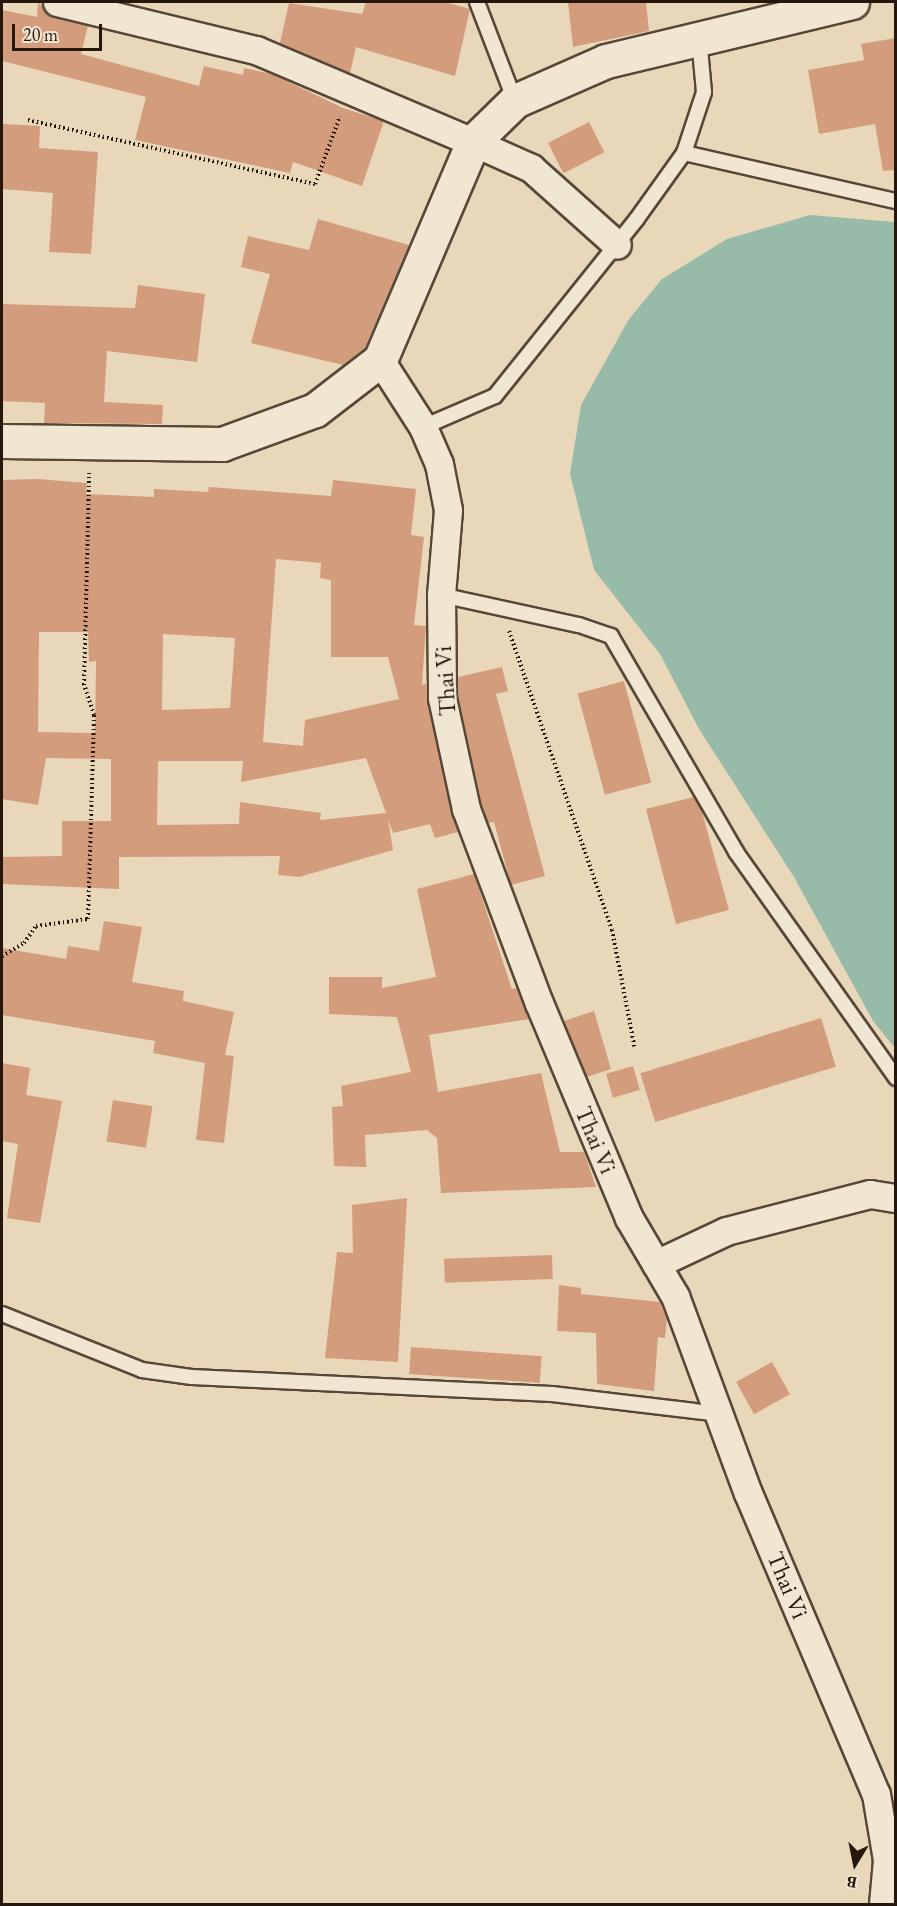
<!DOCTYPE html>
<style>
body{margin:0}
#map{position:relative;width:897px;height:1906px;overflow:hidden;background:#e8d8b9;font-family:"EB Garamond",serif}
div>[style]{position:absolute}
.water>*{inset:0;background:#98bba9}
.building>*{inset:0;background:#d39c7c;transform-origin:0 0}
.path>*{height:4px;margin-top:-2px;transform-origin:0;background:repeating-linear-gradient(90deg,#26170c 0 1.5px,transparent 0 4.5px)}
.roads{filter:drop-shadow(2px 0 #564737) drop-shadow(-2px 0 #564737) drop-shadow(0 2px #564737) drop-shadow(0 -2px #564737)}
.lane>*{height:14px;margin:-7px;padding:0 7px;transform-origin:7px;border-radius:7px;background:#f0e6d2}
.street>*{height:27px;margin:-13.5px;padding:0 13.5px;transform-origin:13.5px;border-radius:13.5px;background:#f0e6d2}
.secondary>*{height:33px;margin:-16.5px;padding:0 16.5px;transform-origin:16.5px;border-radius:16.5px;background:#f0e6d2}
span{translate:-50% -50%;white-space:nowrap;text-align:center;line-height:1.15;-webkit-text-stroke:4.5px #f0e6d2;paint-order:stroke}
.street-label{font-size:24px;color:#26170c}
.frame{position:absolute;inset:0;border:3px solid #26170c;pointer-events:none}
.north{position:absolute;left:825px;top:1834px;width:60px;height:60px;-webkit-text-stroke:4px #f0e6d2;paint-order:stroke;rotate:190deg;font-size:16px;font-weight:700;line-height:24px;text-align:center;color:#26170c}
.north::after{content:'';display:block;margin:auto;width:21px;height:27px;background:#26170c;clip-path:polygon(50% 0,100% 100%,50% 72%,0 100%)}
.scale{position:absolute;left:12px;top:24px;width:90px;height:27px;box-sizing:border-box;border:3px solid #26170c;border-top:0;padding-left:8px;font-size:18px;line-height:21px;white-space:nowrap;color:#26170c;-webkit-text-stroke:4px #f0e6d2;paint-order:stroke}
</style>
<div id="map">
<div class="water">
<i style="clip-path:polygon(810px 215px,895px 222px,895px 1048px,873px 1021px,794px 877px,699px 729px,660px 654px,594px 570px,570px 474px,581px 405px,629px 319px,662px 279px,727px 239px)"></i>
</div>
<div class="building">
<i style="clip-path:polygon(38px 2px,53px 17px,88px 26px,81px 54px,199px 86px,204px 66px,243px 75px,244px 68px,272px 74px,343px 108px,384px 121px,362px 186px,293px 162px,290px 173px,135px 140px,146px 97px,2px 61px,2px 10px,37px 17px)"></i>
<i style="clip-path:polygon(366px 2px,444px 2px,470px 9px,455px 76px,356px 47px,350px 73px,280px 43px,289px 3px,362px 14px)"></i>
<i style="clip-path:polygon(568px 2px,646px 2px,649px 31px,573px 47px)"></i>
<i style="clip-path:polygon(896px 38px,896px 170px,883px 171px,875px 124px,819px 134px,808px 70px,864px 60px,861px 44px)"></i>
<i style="left:589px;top:122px;width:34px;height:46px;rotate:63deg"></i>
<i style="clip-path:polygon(2px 124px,40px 126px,39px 148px,98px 152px,91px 254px,49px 252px,53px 193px,2px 189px)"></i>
<i style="clip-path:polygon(318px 219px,409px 245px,365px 348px,343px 365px,251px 343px,270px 274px,241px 267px,248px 236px,309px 250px)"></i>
<i style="clip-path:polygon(138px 285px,205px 294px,197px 362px,107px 351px,104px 402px,163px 405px,162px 424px,44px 423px,45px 403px,2px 401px,2px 304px,135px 308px)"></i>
<i style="clip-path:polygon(evenodd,38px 479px,87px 483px,86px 494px,154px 497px,154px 489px,208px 492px,209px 487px,331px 496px,333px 480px,416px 489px,411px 535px,424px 537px,414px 625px,426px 626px,422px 685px,426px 684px,458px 832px,435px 838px,430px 824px,393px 833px,388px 819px,393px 850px,299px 877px,278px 875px,280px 856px,119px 857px,119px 889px,2px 884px,2px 857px,62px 856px,62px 821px,111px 821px,111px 759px,46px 758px,38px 805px,2px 799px,2px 480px,38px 479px,276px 559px,321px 563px,320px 578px,331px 580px,331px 657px,388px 657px,399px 699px,305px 720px,303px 746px,263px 742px,276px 559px,38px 479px,39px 632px,88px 632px,89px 662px,96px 661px,95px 733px,38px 732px,39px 632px,38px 479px,163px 634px,235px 638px,230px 708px,162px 710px,163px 634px,38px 479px,366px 758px,386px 813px,320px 820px,321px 813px,240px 802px,239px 824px,157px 825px,158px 761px,243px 761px,241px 782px,366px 758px)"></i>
<i style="clip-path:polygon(502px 667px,508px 691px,496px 694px,545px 876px,511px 885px,494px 822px,488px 823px,481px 805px,458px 696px,458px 677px)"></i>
<i style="left:624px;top:681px;width:105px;height:48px;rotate:75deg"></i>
<i style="clip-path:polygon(694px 797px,702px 812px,729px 910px,676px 924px,646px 809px)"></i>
<i style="clip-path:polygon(474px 874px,512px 989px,517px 988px,529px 1019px,429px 1035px,438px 1092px,541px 1073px,560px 1152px,584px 1152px,596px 1187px,441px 1193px,437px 1138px,427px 1130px,365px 1135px,366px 1167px,334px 1166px,332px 1107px,343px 1106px,341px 1086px,411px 1072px,397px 1017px,329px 1014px,329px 977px,382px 977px,382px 988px,436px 977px,417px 889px)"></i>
<i style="clip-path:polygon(104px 921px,142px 927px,132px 982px,184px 991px,183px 1001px,234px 1012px,225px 1055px,234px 1056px,224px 1143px,196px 1140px,205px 1063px,153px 1053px,155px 1041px,2px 1015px,2px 948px,66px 959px,68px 946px,99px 951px)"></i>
<i style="clip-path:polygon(594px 1011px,611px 1069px,587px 1077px,564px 1021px)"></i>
<i style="left:821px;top:1018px;width:51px;height:189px;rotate:73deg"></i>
<i style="clip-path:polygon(2px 1063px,30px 1068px,26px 1095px,62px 1101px,40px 1223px,7px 1218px,18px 1144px,2px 1141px)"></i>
<i style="left:633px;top:1066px;width:25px;height:28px;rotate:74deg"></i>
<i style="left:113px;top:1100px;width:40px;height:42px;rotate:9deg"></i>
<i style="clip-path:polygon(407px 1198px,398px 1362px,325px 1358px,337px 1252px,353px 1253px,352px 1205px)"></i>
<i style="left:552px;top:1255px;width:24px;height:108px;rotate:88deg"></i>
<i style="clip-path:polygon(559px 1285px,581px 1288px,581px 1294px,660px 1302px,667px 1319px,665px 1338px,658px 1337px,654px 1391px,597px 1384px,596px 1333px,557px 1331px)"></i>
<i style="left:411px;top:1347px;width:131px;height:27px;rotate:4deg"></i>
<i style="left:772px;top:1362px;width:37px;height:41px;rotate:61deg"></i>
</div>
<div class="path">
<i style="left:28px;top:120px;width:294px;rotate:12.6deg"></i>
<i style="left:315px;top:184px;width:72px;rotate:-69.8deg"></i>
<i style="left:509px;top:631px;width:316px;rotate:71deg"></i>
<i style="left:612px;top:930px;width:121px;rotate:79.1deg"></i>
<i style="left:2px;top:956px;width:26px;rotate:-31deg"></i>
<i style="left:24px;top:943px;width:21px;rotate:-55deg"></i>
<i style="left:36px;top:926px;width:52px;rotate:-7.7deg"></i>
<i style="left:88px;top:919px;width:204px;rotate:-88.3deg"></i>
<i style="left:94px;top:715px;width:32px;rotate:-108deg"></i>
<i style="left:84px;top:685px;width:212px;rotate:-88.6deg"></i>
</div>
<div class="roads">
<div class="lane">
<i style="left:477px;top:2px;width:106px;rotate:69deg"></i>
<i style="left:684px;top:153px;width:217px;rotate:12.8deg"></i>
<i style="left:423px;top:427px;width:78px;rotate:-23.3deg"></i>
<i style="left:495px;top:396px;width:226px;rotate:-51.3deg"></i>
<i style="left:636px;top:220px;width:82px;rotate:-54.4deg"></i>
<i style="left:684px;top:153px;width:64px;rotate:-71.8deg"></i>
<i style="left:704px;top:92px;width:54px;rotate:-95.3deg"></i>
<i style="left:441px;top:595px;width:141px;rotate:12.3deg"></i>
<i style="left:579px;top:625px;width:34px;rotate:19deg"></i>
<i style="left:611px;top:636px;width:250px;rotate:59.9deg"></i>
<i style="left:736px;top:852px;width:277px;rotate:54.7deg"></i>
<i style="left:2px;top:1314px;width:151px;rotate:21.8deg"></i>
<i style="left:142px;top:1370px;width:50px;rotate:8deg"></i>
<i style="left:192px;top:1377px;width:360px;rotate:2.7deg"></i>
<i style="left:552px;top:1394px;width:168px;rotate:6.8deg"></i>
</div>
<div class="street">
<i style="left:57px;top:2px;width:205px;rotate:13.6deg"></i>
<i style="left:256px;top:50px;width:236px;rotate:23deg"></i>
<i style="left:473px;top:142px;width:64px;rotate:24.1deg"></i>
<i style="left:531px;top:168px;width:115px;rotate:41.8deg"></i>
<i style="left:380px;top:360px;width:80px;rotate:57.3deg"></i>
<i style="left:423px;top:427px;width:40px;rotate:66.6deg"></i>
<i style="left:439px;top:464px;width:47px;rotate:78.9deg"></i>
<i style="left:448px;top:510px;width:85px;rotate:94.7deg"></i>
<i style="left:441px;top:595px;width:103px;rotate:89.4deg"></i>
<i style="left:442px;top:698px;width:114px;rotate:77.8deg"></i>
<i style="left:466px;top:809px;width:207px;rotate:69.4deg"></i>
<i style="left:539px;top:1003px;width:233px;rotate:67.3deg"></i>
<i style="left:629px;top:1218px;width:91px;rotate:59.5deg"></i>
<i style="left:675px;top:1296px;width:210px;rotate:69.7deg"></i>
<i style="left:748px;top:1493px;width:327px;rotate:67deg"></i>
<i style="left:876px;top:1794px;width:67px;rotate:80.5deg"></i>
<i style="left:887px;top:1860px;width:44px;rotate:95.2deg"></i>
<i style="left:656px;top:1264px;width:77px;rotate:-25.2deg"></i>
<i style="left:726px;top:1231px;width:149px;rotate:-14.4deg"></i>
<i style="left:870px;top:1194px;width:26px;rotate:9deg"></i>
</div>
<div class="secondary">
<i style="left:2px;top:441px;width:220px;rotate:0.8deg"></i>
<i style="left:222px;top:444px;width:99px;rotate:-20.1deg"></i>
<i style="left:315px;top:410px;width:82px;rotate:-37.6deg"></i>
<i style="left:380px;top:360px;width:237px;rotate:-66.9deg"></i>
<i style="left:473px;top:142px;width:59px;rotate:-44.3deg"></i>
<i style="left:515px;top:101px;width:99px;rotate:-23.7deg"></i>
<i style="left:606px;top:61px;width:253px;rotate:-13.5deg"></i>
</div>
</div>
<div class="street-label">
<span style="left:445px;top:681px;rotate:-94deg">Thai Vi</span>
<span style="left:596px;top:1140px;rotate:67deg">Thai Vi</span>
<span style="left:788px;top:1585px;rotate:67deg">Thai Vi</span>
</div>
<div class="frame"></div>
<div class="north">B</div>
<div class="scale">20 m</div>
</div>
